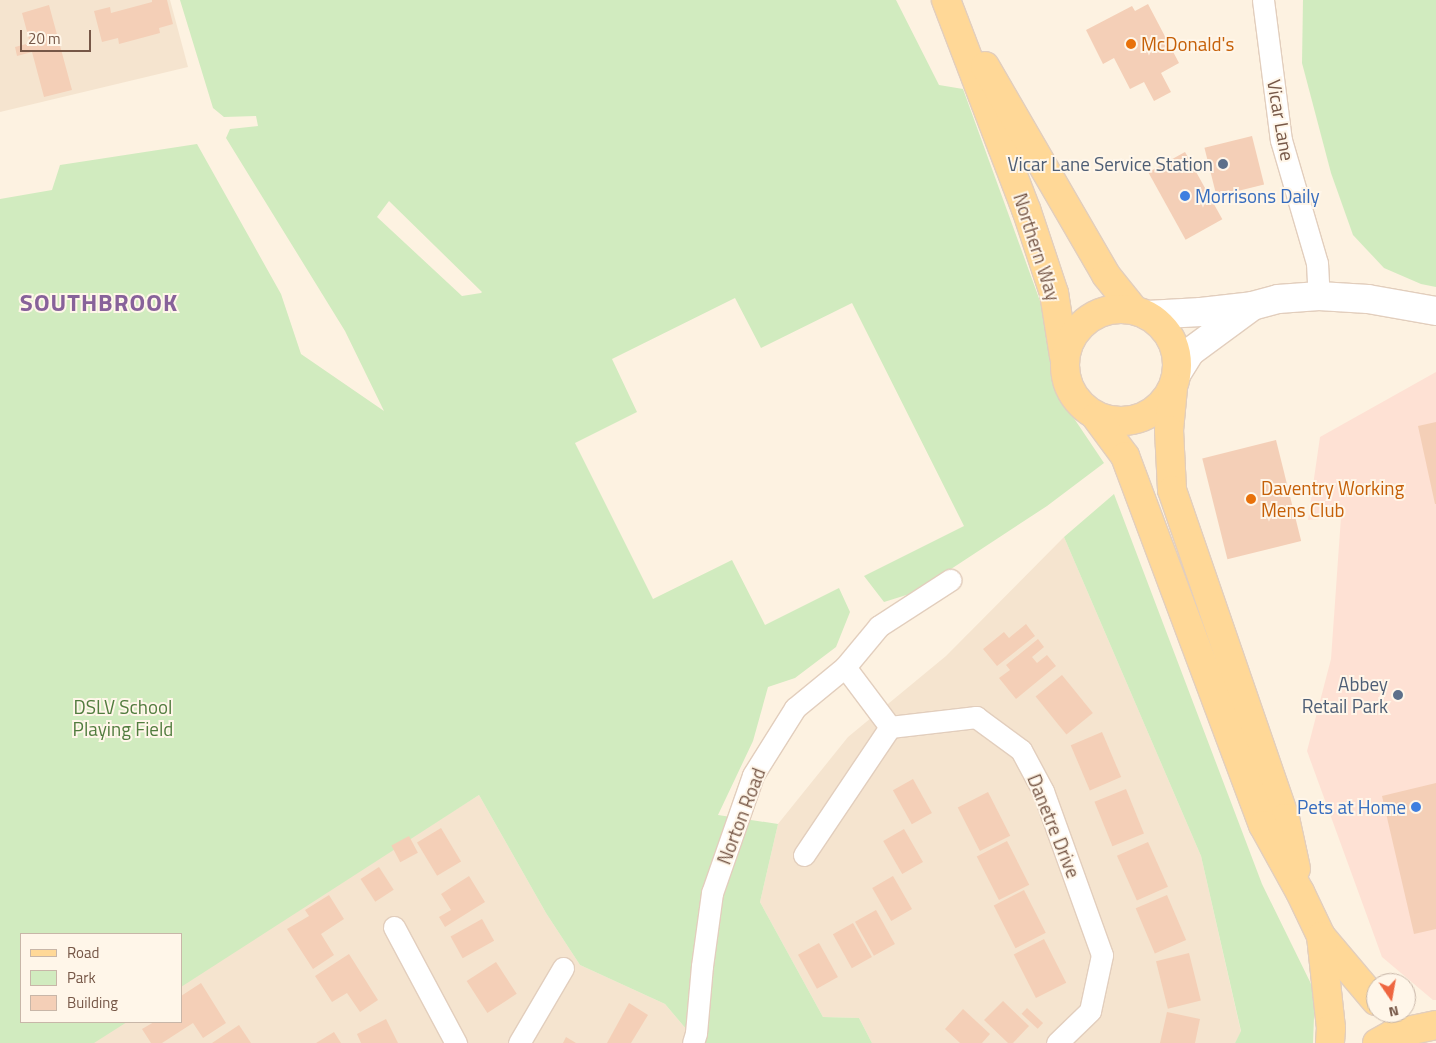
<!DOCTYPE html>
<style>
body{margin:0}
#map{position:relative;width:1436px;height:1043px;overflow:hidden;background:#fdf2e1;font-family:"Titillium Web",sans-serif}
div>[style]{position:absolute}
.residential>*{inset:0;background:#f5e4cf}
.commercial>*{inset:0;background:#fee1d4}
.green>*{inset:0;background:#d1ebbf}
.building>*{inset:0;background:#f4cfb7;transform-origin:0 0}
.roads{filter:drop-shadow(1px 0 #e2cebd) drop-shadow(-1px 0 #e2cebd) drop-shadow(0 1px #e2cebd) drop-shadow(0 -1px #e2cebd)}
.minor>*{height:21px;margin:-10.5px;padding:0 10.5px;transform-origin:10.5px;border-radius:10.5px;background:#fff}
.secondary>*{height:28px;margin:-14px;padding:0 14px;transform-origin:14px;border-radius:14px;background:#fff}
.primary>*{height:28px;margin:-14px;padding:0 14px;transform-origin:14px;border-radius:14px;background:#ffd897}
.primary>.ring{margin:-14px;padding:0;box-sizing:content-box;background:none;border:28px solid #ffd897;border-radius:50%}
.dots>*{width:14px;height:14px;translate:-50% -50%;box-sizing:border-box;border:2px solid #fff6e9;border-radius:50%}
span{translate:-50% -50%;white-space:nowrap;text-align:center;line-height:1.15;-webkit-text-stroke:4px #fff6e9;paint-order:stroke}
.food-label{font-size:19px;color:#c56008}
.left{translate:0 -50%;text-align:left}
.street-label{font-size:19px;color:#765747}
.service-label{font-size:19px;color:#4e5e75}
.right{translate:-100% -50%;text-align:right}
.shop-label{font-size:19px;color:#366cbe}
.park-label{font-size:19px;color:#517c3e}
.district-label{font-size:24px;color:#87629a;font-weight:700;letter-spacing:1px}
.legend{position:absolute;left:20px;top:933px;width:162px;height:90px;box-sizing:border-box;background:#fff6e9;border:1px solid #c8b6a8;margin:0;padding:6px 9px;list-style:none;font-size:15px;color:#765747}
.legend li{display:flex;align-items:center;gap:10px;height:25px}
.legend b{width:25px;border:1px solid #c8b6a8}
.north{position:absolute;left:1366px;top:973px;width:50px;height:50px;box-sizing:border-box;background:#fff6e9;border:1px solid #c8b6a8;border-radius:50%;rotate:168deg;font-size:14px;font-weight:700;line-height:20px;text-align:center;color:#765747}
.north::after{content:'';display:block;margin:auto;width:18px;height:22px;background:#ee6640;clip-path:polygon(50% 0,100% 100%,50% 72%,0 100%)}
.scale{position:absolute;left:20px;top:30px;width:71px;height:22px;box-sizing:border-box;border:2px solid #765747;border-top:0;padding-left:6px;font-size:15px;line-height:18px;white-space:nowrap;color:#765747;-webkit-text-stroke:4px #fff6e9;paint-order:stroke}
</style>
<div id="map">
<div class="residential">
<i style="clip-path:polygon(0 0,170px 0,188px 67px,0 112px)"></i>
<i style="clip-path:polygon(1064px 537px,1201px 856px,1241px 1032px,1235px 1043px,872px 1043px,859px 1018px,823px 1017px,760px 902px,778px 824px,848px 737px,946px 656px)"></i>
<i style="clip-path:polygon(479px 795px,546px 913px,580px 965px,665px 1004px,698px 1043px,87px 1043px,119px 1022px,181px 1022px,181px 982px)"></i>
</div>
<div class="commercial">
<i style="clip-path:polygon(1436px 372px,1436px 1000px,1433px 1000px,1382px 957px,1307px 751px,1331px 659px,1341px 517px,1308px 520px,1320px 437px)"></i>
</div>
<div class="green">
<i style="clip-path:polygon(evenodd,180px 0,896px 0,939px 85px,963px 89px,1044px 312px,1048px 346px,1061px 399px,1104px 463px,1047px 506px,916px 592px,884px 602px,864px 576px,964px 526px,852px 303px,761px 348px,735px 298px,612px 359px,637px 412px,575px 443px,653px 599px,732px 560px,765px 625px,839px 588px,850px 612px,836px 647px,795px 678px,768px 687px,753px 741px,718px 815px,778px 824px,760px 902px,823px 1017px,859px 1018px,872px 1043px,698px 1043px,665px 1004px,580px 965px,546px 913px,479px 795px,181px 987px,181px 934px,21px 934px,21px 1022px,127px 1022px,94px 1043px,0 1043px,0 199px,52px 190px,60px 165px,197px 144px,281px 294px,301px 354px,384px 411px,345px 331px,226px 138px,230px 129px,258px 126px,256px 116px,224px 117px,213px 108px,180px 0,389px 201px,482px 292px,481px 293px,462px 296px,377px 217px,389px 201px)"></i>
<i style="clip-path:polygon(1303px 0,1436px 0,1436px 287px,1421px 284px,1384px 268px,1353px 235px,1331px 173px,1302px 63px)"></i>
<i style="clip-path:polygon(1114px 494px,1262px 884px,1315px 992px,1313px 1043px,1235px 1043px,1241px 1031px,1201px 856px,1064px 537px)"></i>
</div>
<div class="building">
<i style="clip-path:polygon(152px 0,167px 0,173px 24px,159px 28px,160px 33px,119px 44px,118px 38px,102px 42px,94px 11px,110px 7px,111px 13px,152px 2px)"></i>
<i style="clip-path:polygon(1148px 4px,1179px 63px,1161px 73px,1171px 92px,1154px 101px,1144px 82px,1130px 89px,1114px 58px,1103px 64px,1086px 30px,1132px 6px,1135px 11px)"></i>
<i style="clip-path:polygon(49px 5px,72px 90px,44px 97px,32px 52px,17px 56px,15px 47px,30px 43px,22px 13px)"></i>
<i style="left:1252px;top:136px;width:50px;height:49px;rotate:76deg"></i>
<i style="left:1185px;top:152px;width:77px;height:42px;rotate:61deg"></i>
<i style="clip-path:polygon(1436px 422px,1436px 504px,1435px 504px,1418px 426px)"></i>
<i style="left:1276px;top:440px;width:104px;height:76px;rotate:76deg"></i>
<i style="clip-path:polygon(1026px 624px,1035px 636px,997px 666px,983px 649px,1004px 632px,1009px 638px)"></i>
<i style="clip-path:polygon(1038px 639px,1044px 647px,1032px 657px,1037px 663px,1047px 655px,1056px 666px,1016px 699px,999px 678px,1010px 670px,1006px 665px)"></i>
<i style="left:1062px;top:675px;width:49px;height:34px;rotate:51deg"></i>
<i style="left:1102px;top:732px;width:49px;height:34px;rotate:67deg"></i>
<i style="left:913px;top:779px;width:39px;height:23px;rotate:61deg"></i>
<i style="clip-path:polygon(1436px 783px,1436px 929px,1414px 934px,1382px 796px)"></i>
<i style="left:1126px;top:789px;width:48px;height:34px;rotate:68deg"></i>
<i style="left:988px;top:792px;width:49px;height:34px;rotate:63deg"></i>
<i style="left:441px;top:828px;width:39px;height:28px;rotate:59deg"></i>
<i style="left:904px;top:829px;width:38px;height:24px;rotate:60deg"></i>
<i style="left:409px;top:836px;width:19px;height:20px;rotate:62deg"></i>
<i style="left:1007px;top:841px;width:49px;height:34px;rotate:63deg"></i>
<i style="left:1148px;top:842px;width:49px;height:34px;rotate:66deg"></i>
<i style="left:379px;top:867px;width:27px;height:22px;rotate:57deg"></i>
<i style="clip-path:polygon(469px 876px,485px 902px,445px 927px,439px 917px,451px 910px,441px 894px)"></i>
<i style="left:893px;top:876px;width:38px;height:24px;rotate:60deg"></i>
<i style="left:1024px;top:890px;width:48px;height:34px;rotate:63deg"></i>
<i style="clip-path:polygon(329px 895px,344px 919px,321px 934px,334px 955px,313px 969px,287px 929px,309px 916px,305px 910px)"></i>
<i style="left:1167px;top:895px;width:49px;height:34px;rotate:67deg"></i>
<i style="left:876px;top:910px;width:39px;height:24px;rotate:61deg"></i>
<i style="left:482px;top:919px;width:25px;height:36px;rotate:61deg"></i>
<i style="left:853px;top:923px;width:39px;height:23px;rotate:61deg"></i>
<i style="left:1044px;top:939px;width:49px;height:34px;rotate:63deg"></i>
<i style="left:819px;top:943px;width:39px;height:24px;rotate:61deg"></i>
<i style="left:1189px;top:953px;width:49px;height:34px;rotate:76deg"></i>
<i style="clip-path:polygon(349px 954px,378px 1000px,360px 1012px,347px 993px,332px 1002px,315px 976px)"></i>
<i style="left:496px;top:962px;width:38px;height:35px;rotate:57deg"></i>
<i style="clip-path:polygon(201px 983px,226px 1023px,203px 1038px,193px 1023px,162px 1043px,151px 1043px,142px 1029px,154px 1022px,181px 1022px,181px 996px)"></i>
<i style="clip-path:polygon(1003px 1001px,1029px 1026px,1013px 1043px,1008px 1043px,984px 1020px)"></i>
<i style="clip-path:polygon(629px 1003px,648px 1015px,631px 1043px,607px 1043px)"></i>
<i style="left:1027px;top:1008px;width:22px;height:8px;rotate:43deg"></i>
<i style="clip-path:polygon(963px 1009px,990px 1034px,982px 1043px,960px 1043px,945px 1029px)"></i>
<i style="clip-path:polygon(1167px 1012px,1200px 1019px,1195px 1043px,1160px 1043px)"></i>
<i style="clip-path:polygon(386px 1019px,398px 1043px,361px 1043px,357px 1034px)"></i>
<i style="clip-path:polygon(239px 1025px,251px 1043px,212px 1043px)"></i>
<i style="clip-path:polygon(334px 1032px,341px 1043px,316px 1043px)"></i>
<i style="clip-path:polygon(566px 1037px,576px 1043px,563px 1043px)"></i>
</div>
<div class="roads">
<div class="minor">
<i style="left:1263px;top:0;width:141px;rotate:82.7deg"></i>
<i style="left:1281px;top:140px;width:128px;rotate:73.7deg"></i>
<i style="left:1317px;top:263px;width:33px;rotate:87deg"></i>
<i style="left:845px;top:667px;width:75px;rotate:53.1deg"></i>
<i style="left:890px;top:727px;width:87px;rotate:-6.6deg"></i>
<i style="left:976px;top:717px;width:56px;rotate:36.3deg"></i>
<i style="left:1021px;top:750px;width:47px;rotate:61.8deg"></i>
<i style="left:1043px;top:791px;width:174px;rotate:70.2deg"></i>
<i style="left:1102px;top:955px;width:57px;rotate:102.1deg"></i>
<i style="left:1090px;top:1011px;width:46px;rotate:135.9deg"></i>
<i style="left:804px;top:855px;width:154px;rotate:-56.1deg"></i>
<i style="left:394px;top:927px;width:132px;rotate:61.9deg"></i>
<i style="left:519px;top:1043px;width:87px;rotate:-59.6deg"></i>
<i style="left:693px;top:1043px;width:10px;rotate:-73deg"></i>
<i style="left:696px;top:1033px;width:67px;rotate:-84.9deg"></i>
<i style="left:702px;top:966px;width:74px;rotate:-82.2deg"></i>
<i style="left:712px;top:893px;width:125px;rotate:-70.8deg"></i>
<i style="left:753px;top:775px;width:79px;rotate:-57.9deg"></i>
<i style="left:795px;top:708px;width:65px;rotate:-39.4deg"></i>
<i style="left:845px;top:667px;width:53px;rotate:-50.3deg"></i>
<i style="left:879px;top:626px;width:85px;rotate:-32.9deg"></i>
</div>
<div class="secondary">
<i style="left:1147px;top:315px;width:54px;rotate:-3.2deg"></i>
<i style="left:1201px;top:312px;width:51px;rotate:-6.7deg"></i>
<i style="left:1252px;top:306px;width:27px;rotate:-15deg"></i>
<i style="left:1278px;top:299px;width:41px;rotate:-4.2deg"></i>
<i style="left:1319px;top:296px;width:49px;rotate:3.5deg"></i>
<i style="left:1368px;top:299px;width:69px;rotate:10deg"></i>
<i style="left:1177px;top:373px;width:25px;rotate:-58deg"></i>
<i style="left:1190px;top:352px;width:76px;rotate:-36.4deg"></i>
</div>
<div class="primary">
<i style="left:946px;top:0;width:224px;rotate:69.1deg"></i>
<i style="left:1026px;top:209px;width:89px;rotate:71.6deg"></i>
<i style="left:1054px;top:293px;width:64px;rotate:81deg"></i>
<i style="left:985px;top:66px;width:241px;rotate:59.9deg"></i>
<i style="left:1106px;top:275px;width:45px;rotate:51.3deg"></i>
<i class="ring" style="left:1065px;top:309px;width:84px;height:84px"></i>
<i style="left:1173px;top:388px;width:42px;rotate:95.4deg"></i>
<i style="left:1169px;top:430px;width:60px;rotate:87.1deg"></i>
<i style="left:1172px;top:490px;width:347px;rotate:71deg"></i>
<i style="left:1285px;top:818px;width:52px;rotate:77.8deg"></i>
<i style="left:1096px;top:417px;width:49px;rotate:53.4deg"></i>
<i style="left:1125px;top:456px;width:394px;rotate:69.5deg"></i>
<i style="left:1263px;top:825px;width:77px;rotate:61.1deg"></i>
<i style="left:1300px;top:892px;width:49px;rotate:64.5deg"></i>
<i style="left:1321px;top:936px;width:85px;rotate:49.8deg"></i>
<i style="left:1321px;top:936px;width:93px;rotate:83.8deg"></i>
<i style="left:1331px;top:1028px;width:15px;rotate:94deg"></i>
<i style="left:1377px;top:1043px;width:18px;rotate:-29deg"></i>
<i style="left:1393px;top:1034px;width:44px;rotate:-11.8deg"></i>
</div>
</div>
<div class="dots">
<i style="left:1131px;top:44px;background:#e8710a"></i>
<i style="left:1223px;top:164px;background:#5c6f8a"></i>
<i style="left:1185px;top:196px;background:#3f7fe0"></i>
<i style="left:1251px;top:499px;background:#e8710a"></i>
<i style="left:1398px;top:695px;background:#5c6f8a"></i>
<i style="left:1416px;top:807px;background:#3f7fe0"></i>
</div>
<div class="food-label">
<span class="left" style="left:1141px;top:44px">McDonald's</span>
<span class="left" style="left:1261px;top:499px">Daventry Working<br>Mens Club</span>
</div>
<div class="street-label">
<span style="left:1281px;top:120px;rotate:80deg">Vicar Lane</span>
<span style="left:1037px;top:247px;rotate:72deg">Northern Way</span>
<span style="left:741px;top:816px;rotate:-69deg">Norton Road</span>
<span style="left:1054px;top:826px;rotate:68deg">Danetre Drive</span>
</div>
<div class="service-label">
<span class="right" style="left:1213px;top:164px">Vicar Lane Service Station</span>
<span class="right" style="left:1388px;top:695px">Abbey<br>Retail Park</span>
</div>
<div class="shop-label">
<span class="left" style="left:1195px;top:196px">Morrisons Daily</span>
<span class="right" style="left:1406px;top:807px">Pets at Home</span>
</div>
<div class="park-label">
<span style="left:123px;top:718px">DSLV School<br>Playing Field</span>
</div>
<div class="district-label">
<span style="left:99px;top:303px">SOUTHBROOK</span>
</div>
<ul class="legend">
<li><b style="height:6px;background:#ffd897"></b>Road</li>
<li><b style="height:14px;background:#d1ebbf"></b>Park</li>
<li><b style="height:14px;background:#f4cfb7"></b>Building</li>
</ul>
<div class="north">N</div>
<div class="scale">20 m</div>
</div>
